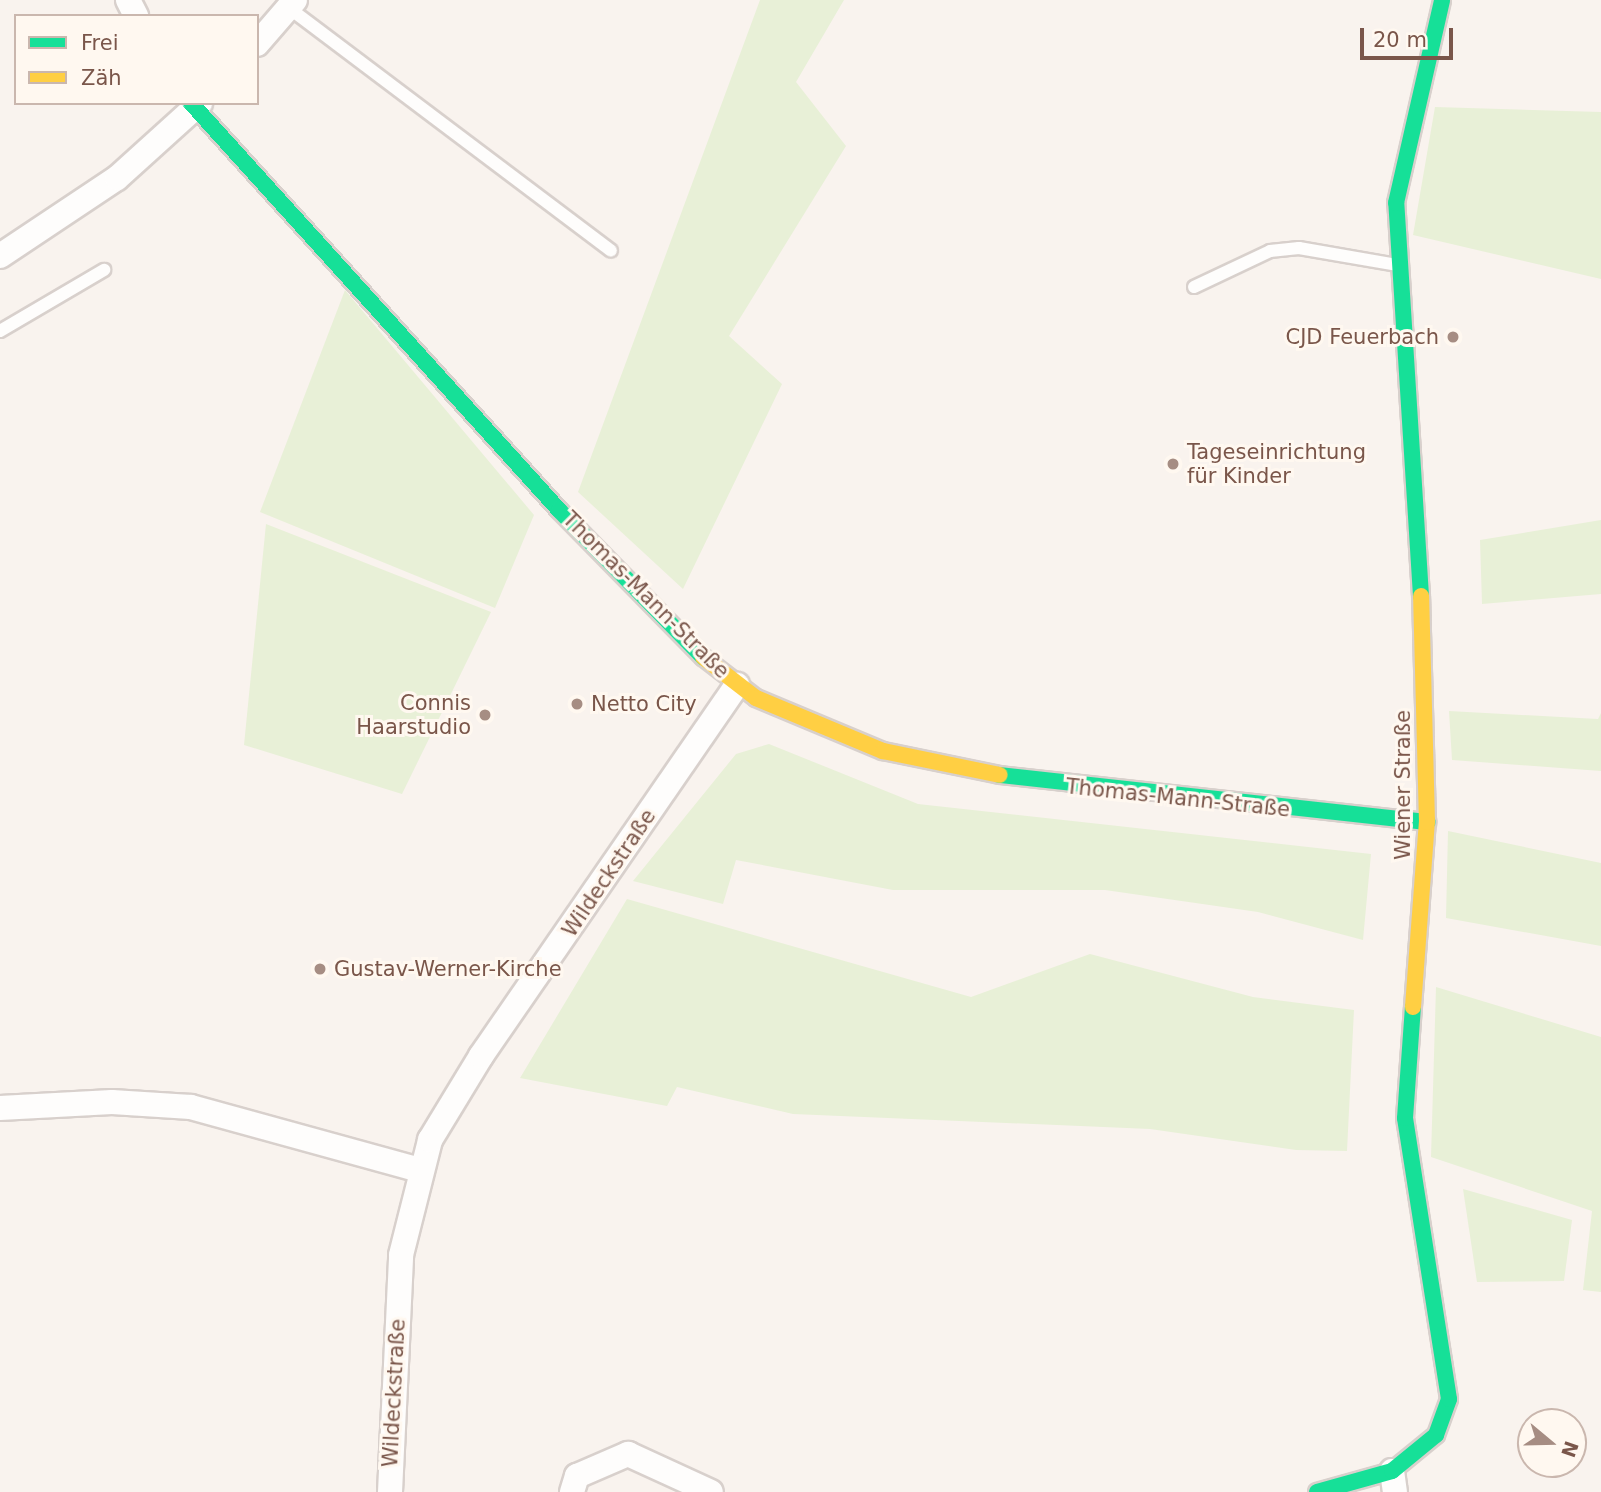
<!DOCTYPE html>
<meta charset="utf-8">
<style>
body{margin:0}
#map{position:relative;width:1601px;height:1492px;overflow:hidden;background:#f9f3ee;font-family:"DejaVu Sans",sans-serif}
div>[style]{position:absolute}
.green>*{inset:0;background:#e8f0d7}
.roads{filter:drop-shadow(2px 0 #d8d0cc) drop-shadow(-2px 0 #d8d0cc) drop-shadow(0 2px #d8d0cc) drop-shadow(0 -2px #d8d0cc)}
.lane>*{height:12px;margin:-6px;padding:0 6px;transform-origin:6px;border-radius:6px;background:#fefdfc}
.street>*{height:24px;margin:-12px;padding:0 12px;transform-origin:12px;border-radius:12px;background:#fefdfc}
.fast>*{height:16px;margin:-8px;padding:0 8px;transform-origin:8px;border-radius:8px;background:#16e098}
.slow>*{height:16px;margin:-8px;padding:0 8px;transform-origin:8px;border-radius:8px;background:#ffcf43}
.dots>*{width:19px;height:19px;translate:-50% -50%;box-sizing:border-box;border:4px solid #fff8f0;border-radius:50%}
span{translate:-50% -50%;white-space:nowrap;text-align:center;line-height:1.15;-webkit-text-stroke:6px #fff8f0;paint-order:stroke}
.poi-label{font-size:21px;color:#7a564a}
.right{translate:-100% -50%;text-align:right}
.left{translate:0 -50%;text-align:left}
.street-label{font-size:21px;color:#7a564a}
.legend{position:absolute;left:14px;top:14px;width:245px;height:91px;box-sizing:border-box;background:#fff8f0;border:2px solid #cab7ae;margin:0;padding:9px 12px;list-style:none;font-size:21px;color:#7a564a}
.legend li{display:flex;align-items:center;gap:14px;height:35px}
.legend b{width:35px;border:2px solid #cab7ae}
.north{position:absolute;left:1517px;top:1408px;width:70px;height:70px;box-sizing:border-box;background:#fff8f0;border:2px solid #cab7ae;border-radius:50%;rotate:109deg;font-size:19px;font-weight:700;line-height:28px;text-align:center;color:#7a564a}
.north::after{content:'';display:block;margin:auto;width:24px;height:32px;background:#a68d83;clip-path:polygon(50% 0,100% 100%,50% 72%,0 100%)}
.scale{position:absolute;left:1360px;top:28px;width:93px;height:32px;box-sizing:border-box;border:4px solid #7a564a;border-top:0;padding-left:9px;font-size:21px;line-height:24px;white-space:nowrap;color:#7a564a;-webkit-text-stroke:5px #fff8f0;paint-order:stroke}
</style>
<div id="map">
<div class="green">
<i style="clip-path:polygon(760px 0,844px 0,796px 82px,846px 146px,729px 336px,782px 384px,683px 589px,578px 492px)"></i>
<i style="clip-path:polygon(1435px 107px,1601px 112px,1601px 279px,1413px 235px)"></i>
<i style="clip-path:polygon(345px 290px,534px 515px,495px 608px,260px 512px)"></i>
<i style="clip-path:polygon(1601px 520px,1601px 594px,1482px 604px,1480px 540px)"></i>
<i style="clip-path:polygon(266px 524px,491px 612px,402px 794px,244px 745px)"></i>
<i style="clip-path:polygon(1449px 711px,1598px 719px,1601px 713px,1601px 771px,1452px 760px)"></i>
<i style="clip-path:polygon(769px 744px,918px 804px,1371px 854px,1363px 940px,1258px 912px,1105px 890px,893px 890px,736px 860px,723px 904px,633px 881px,736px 754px)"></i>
<i style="clip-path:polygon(1448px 831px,1601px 863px,1601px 946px,1446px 918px)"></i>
<i style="clip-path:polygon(627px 899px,971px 997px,1090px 954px,1253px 997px,1354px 1010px,1347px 1151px,1296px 1150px,1150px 1129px,793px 1114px,677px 1087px,667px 1106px,520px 1078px)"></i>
<i style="clip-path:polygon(1436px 987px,1601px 1037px,1601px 1292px,1583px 1290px,1592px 1211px,1431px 1157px)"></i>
<i style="clip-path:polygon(1463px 1189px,1572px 1220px,1564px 1281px,1477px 1282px)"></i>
</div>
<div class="roads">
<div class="lane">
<i style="left:289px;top:8px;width:403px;rotate:37deg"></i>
<i style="left:1194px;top:287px;width:84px;rotate:-25.3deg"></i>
<i style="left:1270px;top:251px;width:29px;rotate:-6deg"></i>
<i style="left:1299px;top:248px;width:99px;rotate:9.8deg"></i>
<i style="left:0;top:331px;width:121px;rotate:-30.4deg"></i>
</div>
<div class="street">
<i style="left:128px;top:0;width:18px;rotate:63deg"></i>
<i style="left:257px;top:44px;width:58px;rotate:-49.2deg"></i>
<i style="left:0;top:256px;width:141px;rotate:-33.7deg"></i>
<i style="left:117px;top:178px;width:112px;rotate:-42.1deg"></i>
<i style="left:0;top:1108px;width:112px;rotate:-3.1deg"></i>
<i style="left:112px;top:1102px;width:79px;rotate:3.6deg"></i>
<i style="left:191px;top:1107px;width:238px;rotate:15.4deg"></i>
<i style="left:1392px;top:1471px;width:21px;rotate:82deg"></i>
<i style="left:390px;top:1492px;width:237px;rotate:-87.3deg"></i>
<i style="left:401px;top:1255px;width:119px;rotate:-75.8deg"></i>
<i style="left:430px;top:1140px;width:98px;rotate:-58.7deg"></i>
<i style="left:481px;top:1056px;width:451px;rotate:-55.4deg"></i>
<i style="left:572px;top:1492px;width:17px;rotate:-73deg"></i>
<i style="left:577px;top:1476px;width:56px;rotate:-23.3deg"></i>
<i style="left:628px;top:1454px;width:91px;rotate:24.6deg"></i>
</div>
<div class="fast">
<i style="left:191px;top:103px;width:549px;rotate:47.88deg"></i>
<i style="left:559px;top:510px;width:206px;rotate:45.6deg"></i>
<i style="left:1421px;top:596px;width:394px;rotate:-93.6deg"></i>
<i style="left:1396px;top:203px;width:208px;rotate:-77.2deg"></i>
<i style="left:1000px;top:775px;width:430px;rotate:6.3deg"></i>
<i style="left:1317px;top:1492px;width:78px;rotate:-15.6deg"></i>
<i style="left:1392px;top:1471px;width:57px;rotate:-39.3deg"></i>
<i style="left:1436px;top:1435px;width:38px;rotate:-70deg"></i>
<i style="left:1449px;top:1399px;width:284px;rotate:-98.9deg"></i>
<i style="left:1405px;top:1118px;width:111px;rotate:-85.9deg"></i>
</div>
<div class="slow">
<i style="left:703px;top:657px;width:67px;rotate:37.7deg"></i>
<i style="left:756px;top:698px;width:138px;rotate:22.7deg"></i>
<i style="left:883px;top:751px;width:119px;rotate:11.6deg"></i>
<i style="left:1413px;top:1007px;width:186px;rotate:-85.7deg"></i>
<i style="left:1427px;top:822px;width:226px;rotate:-91.5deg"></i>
</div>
</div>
<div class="dots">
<i style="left:1453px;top:337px;background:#a68d83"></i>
<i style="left:1173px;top:464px;background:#a68d83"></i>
<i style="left:577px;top:704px;background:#a68d83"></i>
<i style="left:485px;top:715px;background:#a68d83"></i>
<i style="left:320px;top:969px;background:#a68d83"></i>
</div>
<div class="poi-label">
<span class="right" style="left:1439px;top:337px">CJD Feuerbach</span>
<span class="left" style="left:1187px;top:464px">Tageseinrichtung<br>für Kinder</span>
<span class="right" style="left:471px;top:715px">Connis<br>Haarstudio</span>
<span class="left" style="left:591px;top:704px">Netto City</span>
<span class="left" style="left:334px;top:969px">Gustav-Werner-Kirche</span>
</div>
<div class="street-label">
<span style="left:646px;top:595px;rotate:45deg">Thomas-Mann-Straße</span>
<span style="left:1403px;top:785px;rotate:-90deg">Wiener Straße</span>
<span style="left:1178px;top:798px;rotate:6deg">Thomas-Mann-Straße</span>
<span style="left:609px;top:873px;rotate:-56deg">Wildeckstraße</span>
<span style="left:394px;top:1393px;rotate:-87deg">Wildeckstraße</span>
</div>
<ul class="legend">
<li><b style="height:9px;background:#16e098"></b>Frei</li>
<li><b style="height:9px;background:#ffcf43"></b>Zäh</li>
</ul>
<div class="north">N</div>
<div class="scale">20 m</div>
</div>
